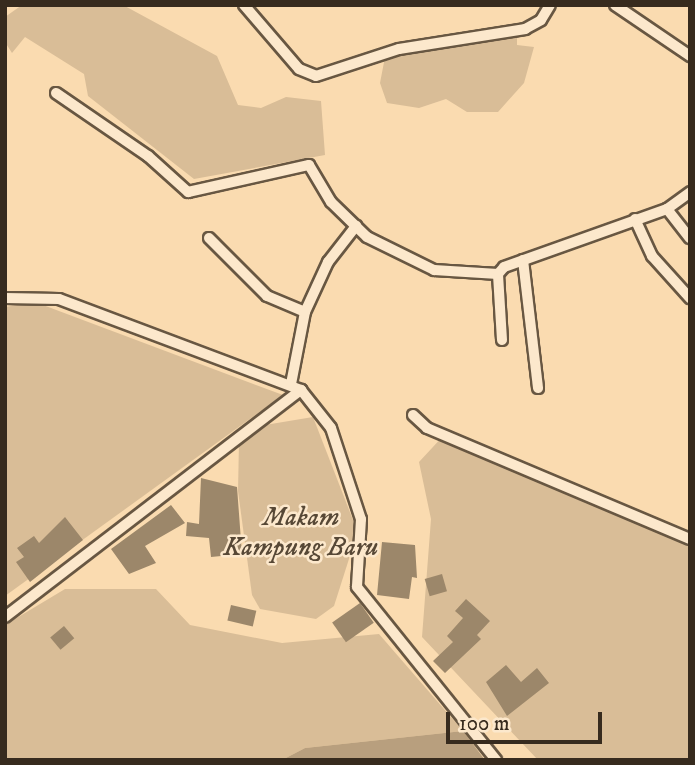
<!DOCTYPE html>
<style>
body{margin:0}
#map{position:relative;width:695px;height:765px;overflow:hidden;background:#fadbb0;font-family:"IM FELL DW Pica",serif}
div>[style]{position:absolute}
.green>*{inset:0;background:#d9bd97}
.water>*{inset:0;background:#b89f7e}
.building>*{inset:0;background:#9c876a;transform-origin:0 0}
.roads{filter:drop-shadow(2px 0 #685742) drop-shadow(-2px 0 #685742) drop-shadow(0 2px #685742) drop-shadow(0 -2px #685742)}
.street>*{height:10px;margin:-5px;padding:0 5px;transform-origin:5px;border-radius:5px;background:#fce8cc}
span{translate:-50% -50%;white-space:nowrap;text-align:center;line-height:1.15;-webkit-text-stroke:5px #fce8cc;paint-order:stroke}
.park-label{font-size:26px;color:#574836;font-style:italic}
.frame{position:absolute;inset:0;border:7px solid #372b1e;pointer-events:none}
.scale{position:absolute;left:446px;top:712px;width:156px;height:32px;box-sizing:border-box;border:4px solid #372b1e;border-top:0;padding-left:9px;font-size:21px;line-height:24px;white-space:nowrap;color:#372b1e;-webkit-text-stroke:5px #fce8cc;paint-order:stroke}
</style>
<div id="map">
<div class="green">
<i style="clip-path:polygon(22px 5px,123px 5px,217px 56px,238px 105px,261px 108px,286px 97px,321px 101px,325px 155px,194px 179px,88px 96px,84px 74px,25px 37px,12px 53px,5px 42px,5px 17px)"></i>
<i style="clip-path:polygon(517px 33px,517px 45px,534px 47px,524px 83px,498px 112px,467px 112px,446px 99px,419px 108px,387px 103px,380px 83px,385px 57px)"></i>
<i style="clip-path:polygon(35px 302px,283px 395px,5px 596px,5px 307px)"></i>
<i style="clip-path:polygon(313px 417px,353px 520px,355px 540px,334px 606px,316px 619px,260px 609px,252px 595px,238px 491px,239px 442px,265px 425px)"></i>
<i style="clip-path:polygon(445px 434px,690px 534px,690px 760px,538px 760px,422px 637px,431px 519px,419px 462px)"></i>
<i style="clip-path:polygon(65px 589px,156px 589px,190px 625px,282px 643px,379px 634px,463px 731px,305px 748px,282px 760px,5px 760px,5px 625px)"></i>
</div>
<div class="water">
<i style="clip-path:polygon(463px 731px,485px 760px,282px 760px,305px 748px)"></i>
</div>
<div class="building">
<i style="clip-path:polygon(201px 478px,237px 487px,242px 554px,211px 557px,209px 538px,186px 536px,187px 522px,199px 524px)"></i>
<i style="clip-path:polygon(171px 505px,185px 523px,145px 546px,156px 563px,129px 574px,111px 549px)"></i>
<i style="clip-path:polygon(65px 517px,83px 540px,30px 582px,16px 562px,24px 557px,17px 548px,34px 536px,39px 543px)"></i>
<i style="clip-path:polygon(382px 542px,415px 545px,417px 578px,412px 577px,409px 599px,377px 595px)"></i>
<i style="left:442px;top:574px;width:18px;height:18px;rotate:74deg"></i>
<i style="clip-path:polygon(466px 599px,490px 621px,477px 635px,481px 639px,445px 673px,433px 661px,453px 642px,447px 636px,463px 618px,455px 611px)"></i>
<i style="left:360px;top:603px;width:24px;height:34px;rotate:55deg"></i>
<i style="left:231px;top:605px;width:26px;height:16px;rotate:13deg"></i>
<i style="left:64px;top:626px;width:16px;height:18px;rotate:50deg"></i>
<i style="clip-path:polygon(506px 665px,521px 682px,537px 668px,549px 683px,507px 716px,486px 682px)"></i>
</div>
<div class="roads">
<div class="street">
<i style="left:244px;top:5px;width:84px;rotate:49.3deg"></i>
<i style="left:299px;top:69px;width:18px;rotate:22deg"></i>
<i style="left:316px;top:76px;width:87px;rotate:-18deg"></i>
<i style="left:399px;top:49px;width:128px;rotate:-9deg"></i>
<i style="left:525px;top:29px;width:18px;rotate:-29deg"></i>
<i style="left:541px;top:20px;width:17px;rotate:-59deg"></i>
<i style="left:615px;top:5px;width:91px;rotate:34.2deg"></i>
<i style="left:56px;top:93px;width:112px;rotate:34.4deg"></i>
<i style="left:148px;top:156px;width:54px;rotate:42deg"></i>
<i style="left:188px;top:192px;width:124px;rotate:-12.6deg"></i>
<i style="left:309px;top:165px;width:43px;rotate:59.3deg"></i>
<i style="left:331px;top:202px;width:50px;rotate:44.2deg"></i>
<i style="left:367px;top:237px;width:75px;rotate:26.2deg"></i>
<i style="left:434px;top:270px;width:64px;rotate:3.6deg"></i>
<i style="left:667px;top:209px;width:37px;rotate:52deg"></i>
<i style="left:635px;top:219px;width:41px;rotate:65.3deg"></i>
<i style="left:652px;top:256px;width:57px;rotate:47.9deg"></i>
<i style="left:209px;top:238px;width:82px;rotate:45deg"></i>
<i style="left:267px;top:296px;width:41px;rotate:22.8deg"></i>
<i style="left:523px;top:260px;width:129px;rotate:83.3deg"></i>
<i style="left:5px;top:298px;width:54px;rotate:1.1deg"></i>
<i style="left:59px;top:299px;width:259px;rotate:20.6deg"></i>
<i style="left:301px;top:390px;width:48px;rotate:51.7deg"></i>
<i style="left:331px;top:428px;width:96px;rotate:71.8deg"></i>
<i style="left:361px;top:519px;width:68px;rotate:93.4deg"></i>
<i style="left:357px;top:587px;width:222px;rotate:51.2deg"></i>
<i style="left:502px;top:340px;width:66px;rotate:-93.5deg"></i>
<i style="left:498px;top:274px;width:9px;rotate:-49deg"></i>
<i style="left:504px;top:267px;width:173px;rotate:-19.6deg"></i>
<i style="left:667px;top:209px;width:29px;rotate:-36deg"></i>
<i style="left:291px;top:384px;width:73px;rotate:-79deg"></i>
<i style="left:305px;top:312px;width:55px;rotate:-65.3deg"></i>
<i style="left:328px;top:262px;width:46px;rotate:-52.1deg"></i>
<i style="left:413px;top:415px;width:19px;rotate:43deg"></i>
<i style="left:427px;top:428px;width:285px;rotate:22.9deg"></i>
<i style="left:5px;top:617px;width:373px;rotate:-37.5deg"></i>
</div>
</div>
<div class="park-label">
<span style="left:301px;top:533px">Makam<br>Kampung Baru</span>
</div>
<div class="frame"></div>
<div class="scale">100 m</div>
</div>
